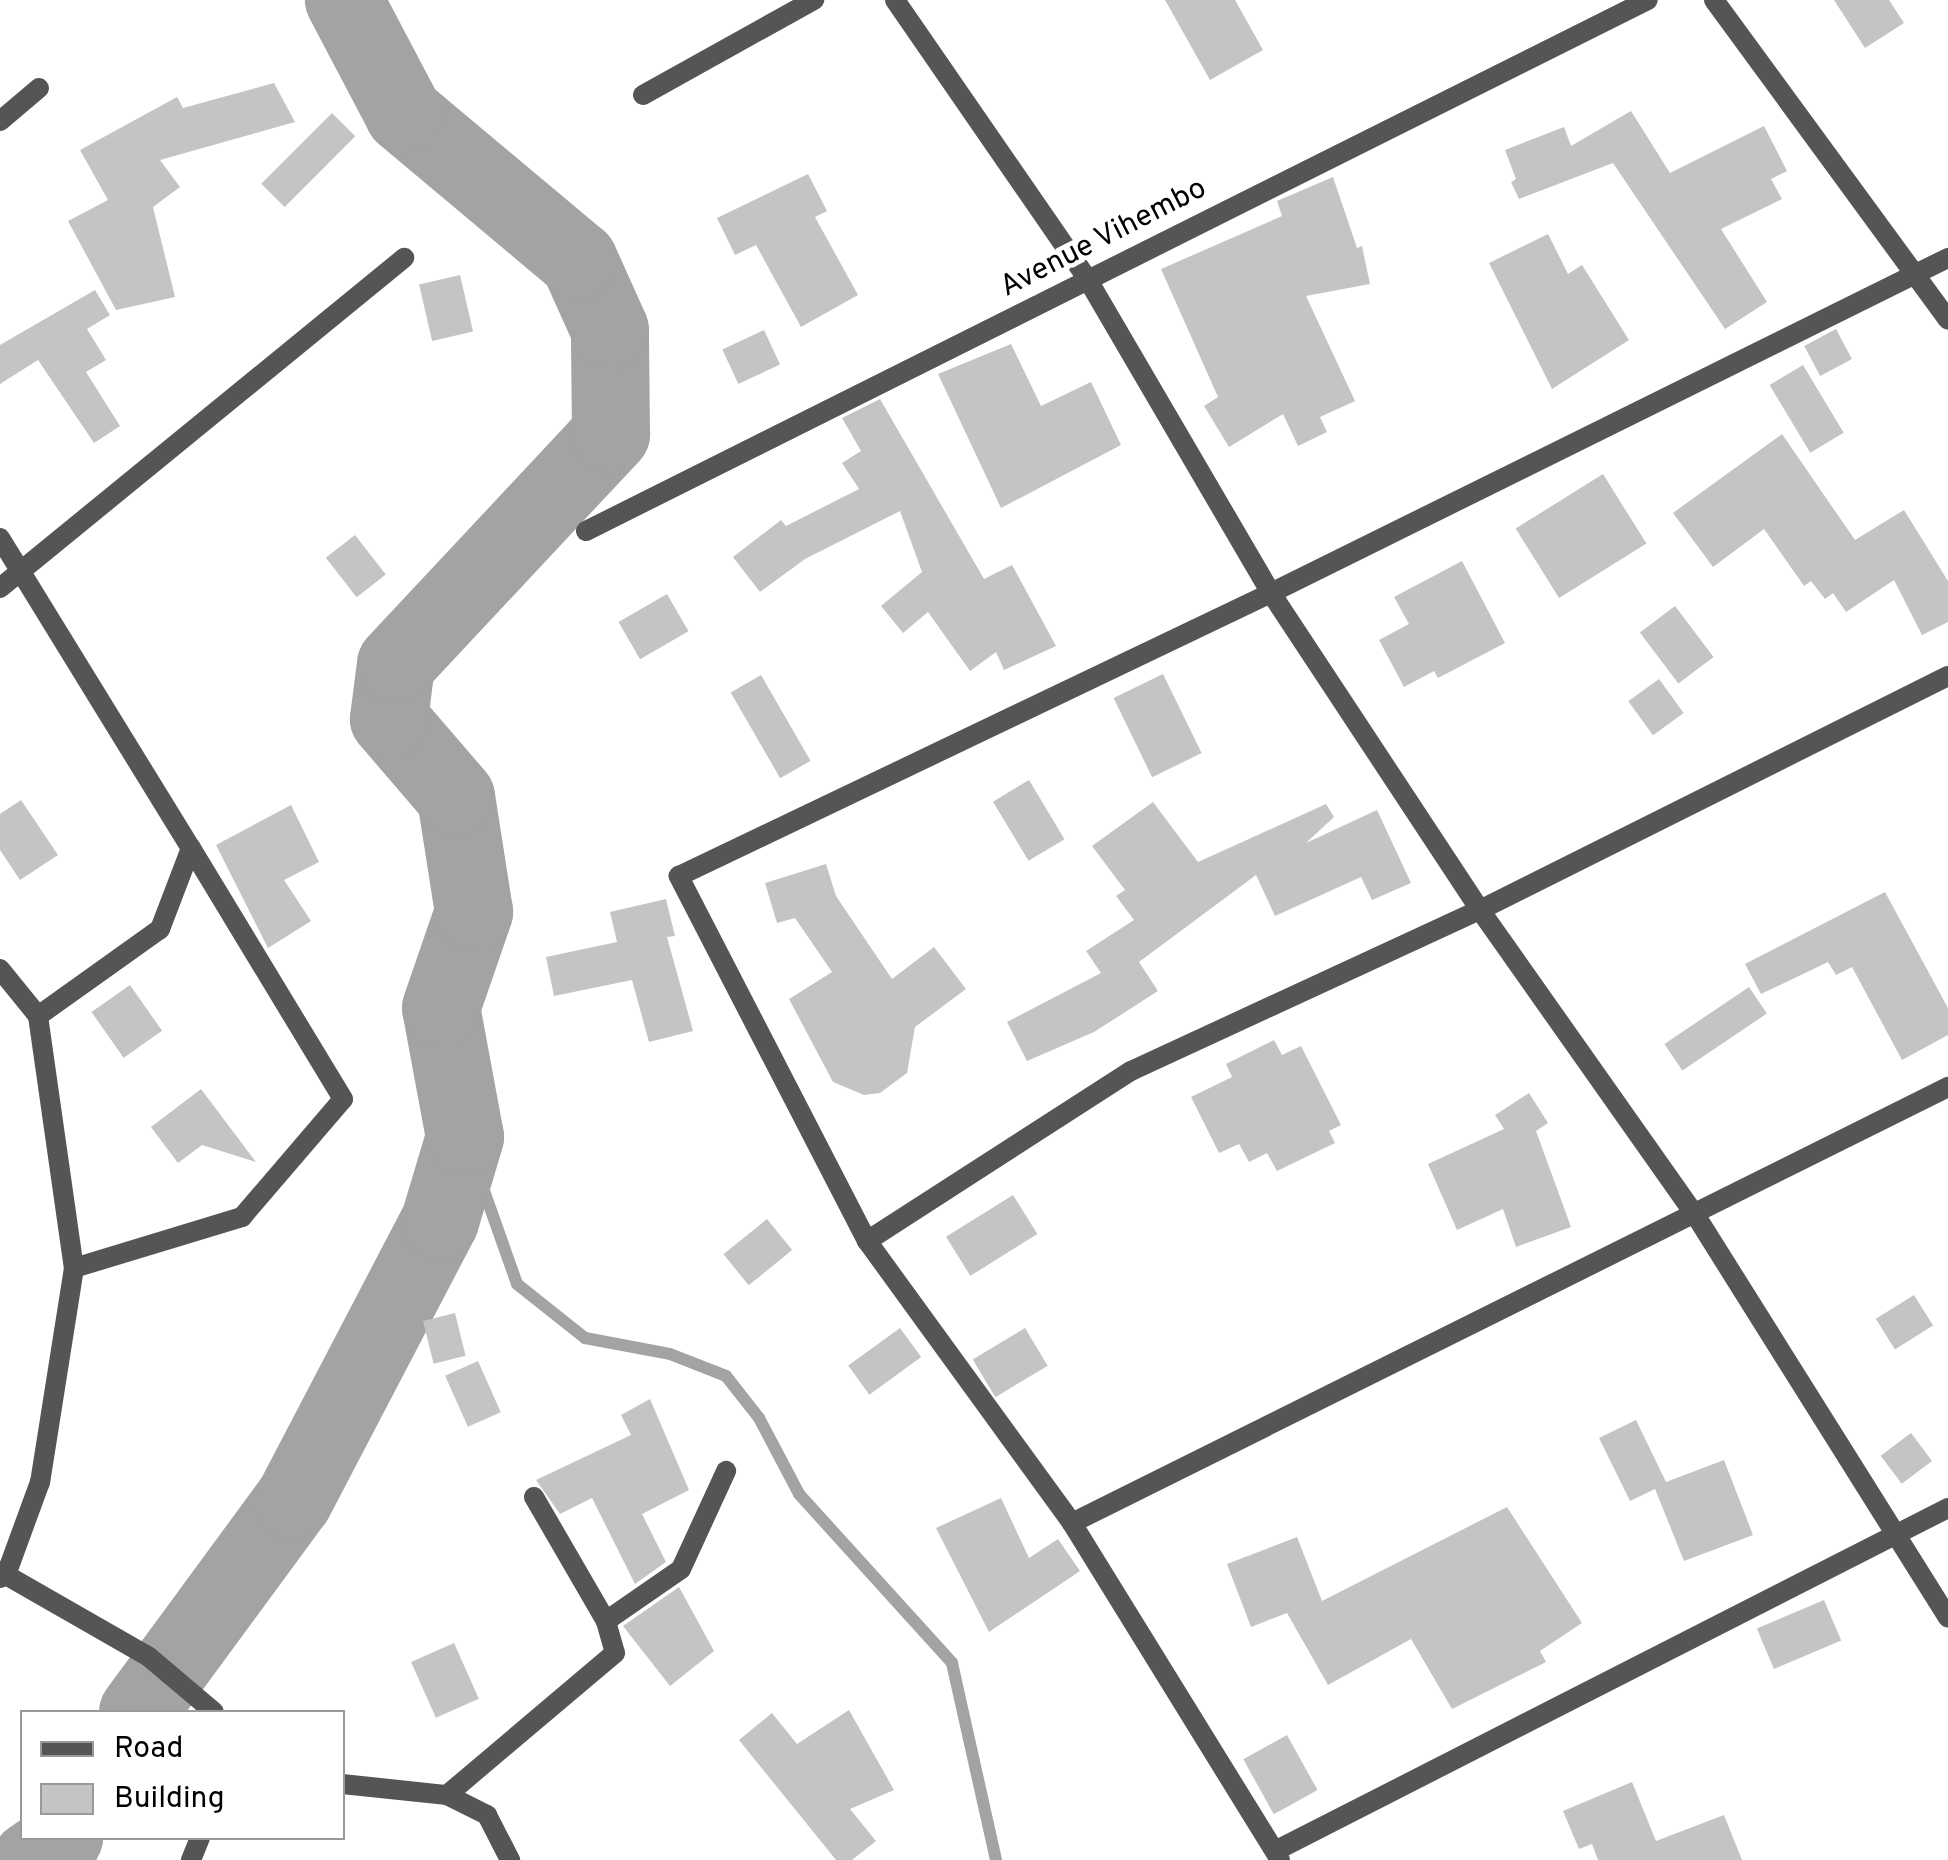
<!DOCTYPE html>
<style>
body{margin:0}
#map{position:relative;width:1948px;height:1860px;overflow:hidden;background:#fff;font-family:Overpass,sans-serif}
div>[style]{position:absolute}
.stream>*{height:12px;margin:-6px;padding:0 6px;transform-origin:6px;border-radius:6px;background:#a3a3a3}
.river>*{height:78px;margin:-39px;padding:0 39px;transform-origin:39px;border-radius:39px;background:#a3a3a3}
.building>*{inset:0;background:#c4c4c4;transform-origin:0 0}
.service>*{height:20px;margin:-10px;padding:0 10px;transform-origin:10px;border-radius:10px;background:#555}
.minor>*{height:20px;margin:-10px;padding:0 10px;transform-origin:10px;border-radius:10px;background:#555}
.tertiary>*{height:20px;margin:-10px;padding:0 10px;transform-origin:10px;border-radius:10px;background:#555}
span{translate:-50% -50%;white-space:nowrap;text-align:center;line-height:1.15;-webkit-text-stroke:9px #fff;paint-order:stroke}
.street-label{font-size:30px;color:#000}
.legend{position:absolute;left:20px;top:1710px;width:325px;height:130px;box-sizing:border-box;background:#fff;border:2px solid #999;margin:0;padding:12px 18px;list-style:none;font-size:30px;color:#000}
.legend li{display:flex;align-items:center;gap:20px;height:50px}
.legend b{width:50px;border:2px solid #999}
</style>
<div id="map">
<div class="stream">
<i style="left:465px;top:1137px;width:156px;rotate:70.5deg"></i>
<i style="left:517px;top:1284px;width:87px;rotate:38.5deg"></i>
<i style="left:585px;top:1338px;width:86px;rotate:10.7deg"></i>
<i style="left:670px;top:1354px;width:60px;rotate:21.4deg"></i>
<i style="left:726px;top:1376px;width:53px;rotate:51.8deg"></i>
<i style="left:759px;top:1418px;width:86px;rotate:62.2deg"></i>
<i style="left:799px;top:1494px;width:228px;rotate:47.8deg"></i>
<i style="left:952px;top:1663px;width:202px;rotate:77.4deg"></i>
</div>
<div class="river">
<i style="left:138px;top:1712px;width:263px;rotate:-53.7deg"></i>
<i style="left:294px;top:1500px;width:315px;rotate:-62.4deg"></i>
<i style="left:440px;top:1221px;width:88px;rotate:-73.4deg"></i>
<i style="left:465px;top:1137px;width:131px;rotate:-100.5deg"></i>
<i style="left:441px;top:1008px;width:102px;rotate:-71deg"></i>
<i style="left:474px;top:912px;width:116px;rotate:-98.9deg"></i>
<i style="left:456px;top:797px;width:103px;rotate:-130.7deg"></i>
<i style="left:389px;top:719px;width:55px;rotate:-82.7deg"></i>
<i style="left:396px;top:664px;width:315px;rotate:-46.9deg"></i>
<i style="left:611px;top:434px;width:104px;rotate:-90.6deg"></i>
<i style="left:610px;top:330px;width:76px;rotate:-114.2deg"></i>
<i style="left:579px;top:261px;width:229px;rotate:-140deg"></i>
<i style="left:404px;top:114px;width:129px;rotate:-117.8deg"></i>
<i style="left:31px;top:1860px;width:40px;rotate:-34deg"></i>
</div>
<div class="building">
<i style="clip-path:polygon(1165px 0,1235px 0,1263px 50px,1210px 80px)"></i>
<i style="clip-path:polygon(1834px 0,1889px 0,1904px 23px,1865px 48px)"></i>
<i style="clip-path:polygon(274px 83px,295px 122px,160px 160px,180px 187px,153px 207px,175px 297px,116px 310px,68px 221px,108px 200px,80px 150px,177px 97px,183px 108px)"></i>
<i style="clip-path:polygon(1631px 111px,1670px 173px,1764px 126px,1787px 171px,1771px 179px,1782px 199px,1721px 229px,1767px 302px,1725px 329px,1613px 163px,1519px 199px,1511px 182px,1516px 179px,1505px 150px,1564px 127px,1571px 146px)"></i>
<i style="left:332px;top:113px;width:33px;height:100px;rotate:45deg"></i>
<i style="clip-path:polygon(808px 174px,827px 211px,815px 217px,858px 295px,801px 327px,756px 245px,735px 255px,717px 218px)"></i>
<i style="clip-path:polygon(1333px 177px,1357px 248px,1362px 246px,1370px 284px,1306px 296px,1355px 401px,1320px 417px,1327px 432px,1298px 446px,1283px 414px,1229px 447px,1204px 406px,1218px 397px,1161px 269px,1282px 216px,1277px 201px)"></i>
<i style="clip-path:polygon(1548px 234px,1568px 274px,1582px 265px,1629px 340px,1552px 389px,1489px 263px)"></i>
<i style="left:460px;top:275px;width:58px;height:42px;rotate:77deg"></i>
<i style="clip-path:polygon(95px 290px,110px 315px,87px 329px,106px 360px,86px 372px,120px 426px,94px 443px,38px 360px,0 384px,0 345px)"></i>
<i style="left:1836px;top:329px;width:34px;height:36px;rotate:62deg"></i>
<i style="left:764px;top:330px;width:38px;height:46px;rotate:65deg"></i>
<i style="clip-path:polygon(1011px 344px,1041px 406px,1091px 382px,1121px 445px,1001px 508px,938px 374px)"></i>
<i style="left:1803px;top:365px;width:79px;height:39px;rotate:59deg"></i>
<i style="clip-path:polygon(880px 399px,984px 579px,1012px 565px,1056px 646px,1004px 670px,996px 652px,970px 671px,928px 612px,903px 633px,881px 606px,922px 572px,900px 511px,805px 559px,760px 592px,733px 557px,781px 520px,786px 526px,859px 489px,842px 463px,861px 451px,842px 418px)"></i>
<i style="clip-path:polygon(1782px 434px,1855px 540px,1904px 510px,1948px 581px,1948px 622px,1922px 635px,1894px 580px,1846px 612px,1833px 593px,1825px 599px,1811px 581px,1804px 586px,1764px 529px,1713px 567px,1673px 513px)"></i>
<i style="left:1603px;top:474px;width:82px;height:103px;rotate:58deg"></i>
<i style="left:355px;top:535px;width:50px;height:37px;rotate:52deg"></i>
<i style="clip-path:polygon(1462px 561px,1505px 643px,1438px 678px,1434px 671px,1404px 687px,1379px 640px,1409px 624px,1394px 597px)"></i>
<i style="left:667px;top:594px;width:43px;height:56px;rotate:60deg"></i>
<i style="left:1675px;top:606px;width:64px;height:44px;rotate:53deg"></i>
<i style="left:1163px;top:674px;width:88px;height:55px;rotate:64deg"></i>
<i style="left:761px;top:675px;width:99px;height:35px;rotate:60deg"></i>
<i style="left:1659px;top:679px;width:42px;height:38px;rotate:54deg"></i>
<i style="left:1029px;top:780px;width:69px;height:42px;rotate:59deg"></i>
<i style="clip-path:polygon(21px 800px,58px 855px,20px 880px,0 850px,0 814px)"></i>
<i style="clip-path:polygon(1153px 802px,1198px 862px,1326px 804px,1334px 817px,1306px 843px,1377px 810px,1411px 883px,1372px 900px,1361px 877px,1275px 916px,1256px 875px,1139px 962px,1158px 991px,1094px 1032px,1027px 1061px,1007px 1022px,1101px 973px,1086px 951px,1134px 920px,1116px 896px,1125px 890px,1092px 846px)"></i>
<i style="clip-path:polygon(291px 805px,319px 862px,284px 880px,311px 921px,268px 948px,216px 845px)"></i>
<i style="clip-path:polygon(826px 864px,836px 896px,892px 979px,934px 947px,966px 989px,915px 1027px,907px 1073px,880px 1093px,864px 1095px,833px 1082px,789px 999px,832px 972px,795px 918px,777px 923px,765px 883px)"></i>
<i style="clip-path:polygon(1885px 892px,1948px 1008px,1948px 1035px,1902px 1060px,1852px 967px,1836px 975px,1828px 962px,1761px 994px,1745px 964px)"></i>
<i style="clip-path:polygon(666px 899px,675px 936px,667px 937px,693px 1031px,649px 1042px,632px 980px,554px 996px,546px 957px,617px 942px,610px 912px)"></i>
<i style="left:130px;top:985px;width:56px;height:47px;rotate:55deg"></i>
<i style="left:1749px;top:987px;width:32px;height:102px;rotate:56deg"></i>
<i style="clip-path:polygon(1274px 1040px,1282px 1055px,1301px 1046px,1341px 1125px,1329px 1131px,1335px 1143px,1277px 1171px,1267px 1153px,1249px 1162px,1239px 1144px,1219px 1153px,1191px 1097px,1232px 1077px,1226px 1064px)"></i>
<i style="clip-path:polygon(201px 1089px,256px 1162px,202px 1145px,178px 1163px,151px 1127px)"></i>
<i style="clip-path:polygon(1529px 1093px,1548px 1123px,1536px 1131px,1571px 1227px,1516px 1247px,1503px 1209px,1457px 1230px,1428px 1164px,1504px 1129px,1495px 1115px)"></i>
<i style="left:1013px;top:1195px;width:46px;height:79px;rotate:58deg"></i>
<i style="left:767px;top:1219px;width:40px;height:56px;rotate:51deg"></i>
<i style="left:1914px;top:1295px;width:36px;height:45px;rotate:58deg"></i>
<i style="left:455px;top:1313px;width:44px;height:33px;rotate:76deg"></i>
<i style="left:900px;top:1328px;width:36px;height:64px;rotate:54deg"></i>
<i style="left:1025px;top:1328px;width:44px;height:61px;rotate:59deg"></i>
<i style="left:478px;top:1361px;width:56px;height:36px;rotate:66deg"></i>
<i style="clip-path:polygon(650px 1399px,689px 1490px,642px 1514px,666px 1562px,635px 1584px,592px 1498px,560px 1514px,536px 1480px,631px 1435px,621px 1415px)"></i>
<i style="clip-path:polygon(1636px 1420px,1666px 1482px,1724px 1460px,1753px 1535px,1684px 1561px,1655px 1489px,1630px 1501px,1599px 1438px)"></i>
<i style="left:1911px;top:1433px;width:35px;height:38px;rotate:53deg"></i>
<i style="clip-path:polygon(1001px 1498px,1029px 1558px,1058px 1539px,1080px 1571px,989px 1632px,936px 1528px)"></i>
<i style="clip-path:polygon(1507px 1507px,1582px 1623px,1540px 1651px,1546px 1662px,1452px 1709px,1411px 1639px,1328px 1685px,1287px 1613px,1251px 1627px,1227px 1564px,1297px 1537px,1322px 1601px)"></i>
<i style="clip-path:polygon(679px 1587px,714px 1651px,670px 1686px,623px 1626px)"></i>
<i style="left:1824px;top:1600px;width:44px;height:73px;rotate:67deg"></i>
<i style="left:454px;top:1643px;width:61px;height:47px;rotate:66deg"></i>
<i style="clip-path:polygon(849px 1710px,894px 1790px,850px 1809px,876px 1841px,852px 1860px,836px 1860px,739px 1740px,772px 1713px,797px 1744px)"></i>
<i style="left:1287px;top:1735px;width:63px;height:50px;rotate:61deg"></i>
<i style="clip-path:polygon(1632px 1782px,1656px 1841px,1724px 1815px,1742px 1860px,1598px 1860px,1592px 1844px,1579px 1849px,1563px 1811px)"></i>
</div>
<div class="service">
<i style="left:534px;top:1497px;width:143px;rotate:59.9deg"></i>
<i style="left:447px;top:1795px;width:220px;rotate:-40.2deg"></i>
<i style="left:615px;top:1653px;width:33px;rotate:-106deg"></i>
<i style="left:606px;top:1621px;width:91px;rotate:-34.7deg"></i>
<i style="left:681px;top:1569px;width:108px;rotate:-65.3deg"></i>
</div>
<div class="minor">
<i style="left:895px;top:0;width:340px;rotate:55.4deg"></i>
<i style="left:1088px;top:280px;width:363px;rotate:59.7deg"></i>
<i style="left:1271px;top:593px;width:380px;rotate:56.6deg"></i>
<i style="left:1480px;top:910px;width:375px;rotate:54.8deg"></i>
<i style="left:1696px;top:1216px;width:474px;rotate:57.9deg"></i>
<i style="left:1714px;top:0;width:396px;rotate:53.8deg"></i>
<i style="left:643px;top:95px;width:196px;rotate:-29.1deg"></i>
<i style="left:0;top:121px;width:51px;rotate:-40.2deg"></i>
<i style="left:586px;top:531px;width:1187px;rotate:-26.57deg"></i>
<i style="left:0;top:538px;width:364px;rotate:58.4deg"></i>
<i style="left:191px;top:848px;width:87px;rotate:110.9deg"></i>
<i style="left:160px;top:929px;width:150px;rotate:144.5deg"></i>
<i style="left:38px;top:1016px;width:255px;rotate:81.9deg"></i>
<i style="left:74px;top:1268px;width:217px;rotate:99deg"></i>
<i style="left:40px;top:1482px;width:99px;rotate:110.1deg"></i>
<i style="left:6px;top:1575px;width:7px;rotate:-146deg"></i>
<i style="left:0;top:588px;width:522px;rotate:-39.24deg"></i>
<i style="left:0;top:969px;width:60px;rotate:51deg"></i>
<i style="left:867px;top:1241px;width:314px;rotate:-32.8deg"></i>
<i style="left:1131px;top:1071px;width:384px;rotate:-24.8deg"></i>
<i style="left:1480px;top:910px;width:523px;rotate:-26.57deg"></i>
<i style="left:74px;top:1268px;width:176px;rotate:-16.9deg"></i>
<i style="left:242px;top:1217px;width:155px;rotate:-49.4deg"></i>
<i style="left:343px;top:1099px;width:293px;rotate:-121.2deg"></i>
<i style="left:1072px;top:1523px;width:979px;rotate:-26.46deg"></i>
<i style="left:1275px;top:1851px;width:755px;rotate:-27.01deg"></i>
<i style="left:191px;top:1860px;width:24px;rotate:-68deg"></i>
<i style="left:1280px;top:1860px;width:396px;rotate:-121.7deg"></i>
<i style="left:1072px;top:1523px;width:349px;rotate:-126deg"></i>
<i style="left:867px;top:1241px;width:411px;rotate:-117.3deg"></i>
<i style="left:679px;top:876px;width:656px;rotate:-25.55deg"></i>
<i style="left:1271px;top:593px;width:755px;rotate:-26.33deg"></i>
</div>
<div class="tertiary">
<i style="left:0;top:1578px;width:7px;rotate:-27deg"></i>
<i style="left:6px;top:1575px;width:165px;rotate:29.8deg"></i>
<i style="left:149px;top:1657px;width:85px;rotate:40.2deg"></i>
<i style="left:342px;top:1784px;width:106px;rotate:6deg"></i>
<i style="left:447px;top:1795px;width:45px;rotate:26.6deg"></i>
<i style="left:487px;top:1815px;width:51px;rotate:62.9deg"></i>
</div>
<div class="street-label">
<span style="left:1104px;top:239px;rotate:-27deg">Avenue Vihembo</span>
</div>
<ul class="legend">
<li><b style="height:12px;background:#555"></b>Road</li>
<li><b style="height:28px;background:#c4c4c4"></b>Building</li>
</ul>
</div>
